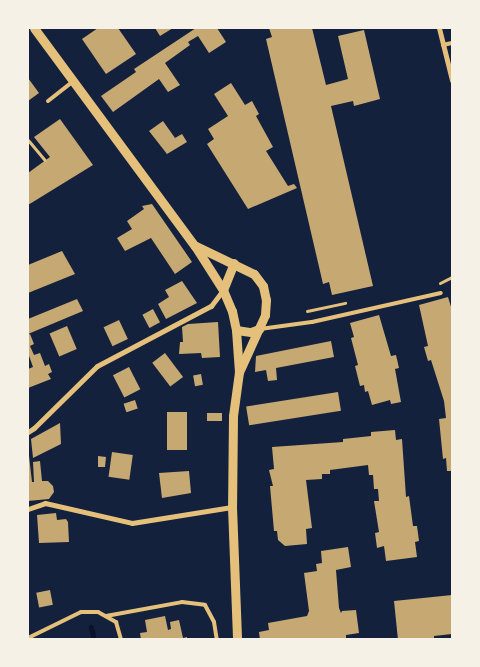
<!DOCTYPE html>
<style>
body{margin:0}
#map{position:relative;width:480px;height:667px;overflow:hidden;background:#14213d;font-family:Ubuntu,sans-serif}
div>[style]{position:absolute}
.stream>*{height:5px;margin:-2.5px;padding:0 2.5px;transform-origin:2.5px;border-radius:2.5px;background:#0b132b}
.building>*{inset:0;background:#c6a872;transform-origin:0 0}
.path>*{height:3px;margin:-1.5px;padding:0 1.5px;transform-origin:1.5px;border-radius:1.5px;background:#e5c07b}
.service>*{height:4px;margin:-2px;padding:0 2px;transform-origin:2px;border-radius:2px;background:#e5c07b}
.minor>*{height:5px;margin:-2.5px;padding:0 2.5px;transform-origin:2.5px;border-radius:2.5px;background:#e5c07b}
.tertiary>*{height:9px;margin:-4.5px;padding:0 4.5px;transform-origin:4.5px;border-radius:4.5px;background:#e5c07b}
span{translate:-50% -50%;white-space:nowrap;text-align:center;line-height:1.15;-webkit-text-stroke:4px #f6f1e7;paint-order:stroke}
.frame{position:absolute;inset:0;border:29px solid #f6f1e7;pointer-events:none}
</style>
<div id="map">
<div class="stream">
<i style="left:91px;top:627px;width:13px;rotate:77deg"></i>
</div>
<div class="building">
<i style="clip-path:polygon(98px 28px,118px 28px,136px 54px,106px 74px,82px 39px)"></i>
<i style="clip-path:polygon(155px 28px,173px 28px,160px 36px)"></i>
<i style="clip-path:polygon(196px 28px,217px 28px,226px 42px,209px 53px,198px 36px,188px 42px,190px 45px,165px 63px,180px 85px,168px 92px,159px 79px,113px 112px,101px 96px,136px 72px,134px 69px)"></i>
<i style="clip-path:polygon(269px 28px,312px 28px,326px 85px,348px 79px,338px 36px,364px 30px,380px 99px,354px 106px,353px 101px,331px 106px,373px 286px,332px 295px,329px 282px,323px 284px,266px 39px,272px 37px)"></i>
<i style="clip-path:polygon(28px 78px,39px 93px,28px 101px)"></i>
<i style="clip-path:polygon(231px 83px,245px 105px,252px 101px,259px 114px,256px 116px,273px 147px,266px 151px,288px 186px,294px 184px,297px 188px,248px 209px,207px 144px,214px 139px,208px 129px,228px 116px,214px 94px)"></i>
<i style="clip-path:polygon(60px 119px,93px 165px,28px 205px,28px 173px,50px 157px,34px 137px)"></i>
<i style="clip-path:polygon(163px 121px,175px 138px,182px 134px,187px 142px,167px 154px,149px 131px)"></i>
<i style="clip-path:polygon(152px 204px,192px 262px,175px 274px,151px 238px,125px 251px,117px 238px,132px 229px,127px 221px,144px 209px,142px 206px)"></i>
<i style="clip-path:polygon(62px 251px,75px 274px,28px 293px,28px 265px)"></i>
<i style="clip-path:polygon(182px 281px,197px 303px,166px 319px,158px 304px,169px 297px,165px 290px)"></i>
<i style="clip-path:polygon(448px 297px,452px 310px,452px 471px,447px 471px,446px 458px,443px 459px,439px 419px,446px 418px,444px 401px,431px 360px,428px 361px,424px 347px,428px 346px,419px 305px)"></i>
<i style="clip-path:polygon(77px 299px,83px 311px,28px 334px,28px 319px)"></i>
<i style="left:153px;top:309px;width:15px;height:12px;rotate:62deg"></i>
<i style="clip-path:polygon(379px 315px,391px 356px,396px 355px,399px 368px,395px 369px,401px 402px,391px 404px,390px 400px,372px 405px,368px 391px,365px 392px,364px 385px,360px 386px,355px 366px,358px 365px,351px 338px,354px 337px,350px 323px)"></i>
<i style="left:119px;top:320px;width:21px;height:17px;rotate:65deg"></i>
<i style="clip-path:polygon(218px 322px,220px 357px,202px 358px,201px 353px,179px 354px,180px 342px,183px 342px,182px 327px,188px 324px)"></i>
<i style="left:67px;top:326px;width:25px;height:19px;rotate:67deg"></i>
<i style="clip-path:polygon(30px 334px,34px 344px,30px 346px,34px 355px,40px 353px,45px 366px,49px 364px,52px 372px,48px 374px,51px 379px,28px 388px,28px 369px,33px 367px,28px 353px,28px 335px)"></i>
<i style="clip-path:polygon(331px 341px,334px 357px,276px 368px,277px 380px,268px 381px,266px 370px,255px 372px,256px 356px)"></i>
<i style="left:165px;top:353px;width:30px;height:16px;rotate:53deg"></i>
<i style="left:129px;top:367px;width:25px;height:18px;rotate:63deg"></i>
<i style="left:201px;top:374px;width:11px;height:8px;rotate:80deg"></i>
<i style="left:338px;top:392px;width:19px;height:93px;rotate:81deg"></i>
<i style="left:135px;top:400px;width:9px;height:12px;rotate:72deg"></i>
<i style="left:167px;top:412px;width:20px;height:38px"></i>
<i style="left:207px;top:413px;width:15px;height:8px"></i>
<i style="clip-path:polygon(60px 423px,61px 444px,33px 458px,31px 439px)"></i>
<i style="clip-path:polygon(395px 430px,396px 440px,402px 439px,406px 497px,409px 496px,413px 526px,417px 526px,419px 541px,415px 542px,417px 557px,386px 561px,384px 546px,377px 548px,375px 533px,379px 532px,374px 501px,379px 501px,378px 489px,374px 489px,373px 475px,369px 475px,368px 465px,330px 470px,330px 474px,322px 474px,322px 479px,306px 480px,312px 528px,306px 529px,307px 544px,285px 546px,278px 540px,277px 531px,274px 531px,270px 486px,273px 486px,269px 470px,274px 469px,272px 447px,343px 442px,343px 439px,371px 436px,371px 432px)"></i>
<i style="clip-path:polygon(28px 447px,32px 482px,34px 482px,33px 462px,40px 461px,42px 481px,48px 481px,53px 486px,54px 492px,49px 499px,28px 501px)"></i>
<i style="left:112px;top:452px;width:21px;height:25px;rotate:8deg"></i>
<i style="clip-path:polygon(98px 456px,106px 457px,105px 467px,98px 467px)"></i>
<i style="clip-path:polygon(189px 471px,191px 493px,162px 498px,159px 473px)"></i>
<i style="clip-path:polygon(56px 513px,57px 520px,66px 519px,68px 522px,69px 542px,39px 543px,37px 515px)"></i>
<i style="clip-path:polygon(348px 547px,351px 567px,336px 570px,339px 608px,341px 613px,342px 611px,356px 610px,359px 633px,346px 635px,346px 640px,260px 640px,259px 632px,269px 630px,268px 623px,307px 616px,309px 611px,304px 573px,317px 571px,316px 564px,322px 563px,321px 551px)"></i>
<i style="left:50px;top:590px;width:15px;height:14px;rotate:79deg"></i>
<i style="clip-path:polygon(452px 595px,452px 634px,434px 636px,434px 640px,398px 640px,394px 601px)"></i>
<i style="clip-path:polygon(165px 616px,168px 630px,171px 629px,170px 622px,179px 620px,183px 638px,187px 637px,187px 640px,141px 640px,140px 633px,147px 632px,145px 620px)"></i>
</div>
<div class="path">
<i style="left:28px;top:140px;width:26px;rotate:50deg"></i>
<i style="left:440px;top:283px;width:13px;rotate:-27deg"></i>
<i style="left:307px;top:311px;width:39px;rotate:-12deg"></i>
</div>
<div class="service">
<i style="left:443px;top:45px;width:9px;rotate:-13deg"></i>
<i style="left:48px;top:101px;width:33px;rotate:-38deg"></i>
<i style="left:260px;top:329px;width:52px;rotate:-7.7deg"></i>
<i style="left:312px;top:322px;width:132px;rotate:-12.7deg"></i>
<i style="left:106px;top:616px;width:77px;rotate:-10.4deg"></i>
<i style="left:182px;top:602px;width:23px;rotate:7deg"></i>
<i style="left:205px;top:605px;width:19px;rotate:62deg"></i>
<i style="left:214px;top:622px;width:18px;rotate:81deg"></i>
<i style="left:28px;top:638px;width:59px;rotate:-26.1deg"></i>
<i style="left:81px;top:612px;width:17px"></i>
<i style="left:98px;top:612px;width:21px;rotate:29deg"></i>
<i style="left:116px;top:622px;width:19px;rotate:74deg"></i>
</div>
<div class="minor">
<i style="left:439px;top:28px;width:54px;rotate:76deg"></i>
<i style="left:28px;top:432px;width:7px;rotate:-34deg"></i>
<i style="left:34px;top:428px;width:88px;rotate:-44.5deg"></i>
<i style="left:97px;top:366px;width:129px;rotate:-27.8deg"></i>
<i style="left:211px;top:306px;width:20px;rotate:-53deg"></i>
<i style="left:28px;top:509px;width:18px;rotate:-19deg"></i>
<i style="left:45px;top:503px;width:89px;rotate:12.9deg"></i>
<i style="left:132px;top:523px;width:101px;rotate:-9.1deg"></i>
</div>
<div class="tertiary">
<i style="left:34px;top:28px;width:271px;rotate:53.6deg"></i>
<i style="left:195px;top:246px;width:52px;rotate:57.5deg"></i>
<i style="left:223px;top:290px;width:23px;rotate:67deg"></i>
<i style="left:232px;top:311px;width:19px;rotate:78deg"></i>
<i style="left:236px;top:330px;width:42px;rotate:85.9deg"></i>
<i style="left:239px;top:372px;width:44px;rotate:97.8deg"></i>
<i style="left:233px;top:416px;width:91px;rotate:90.6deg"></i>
<i style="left:232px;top:507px;width:133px;rotate:87.8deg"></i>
<i style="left:196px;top:246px;width:64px;rotate:25.8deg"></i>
<i style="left:254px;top:274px;width:15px;rotate:53deg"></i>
<i style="left:263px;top:286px;width:14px;rotate:78deg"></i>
<i style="left:266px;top:300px;width:15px;rotate:94deg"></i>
<i style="left:265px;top:315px;width:63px;rotate:114.5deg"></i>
<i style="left:223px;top:290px;width:29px;rotate:-68deg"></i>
<i style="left:236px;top:330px;width:15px;rotate:8deg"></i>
<i style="left:251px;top:332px;width:9px;rotate:-21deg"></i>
</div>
<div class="frame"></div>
</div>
